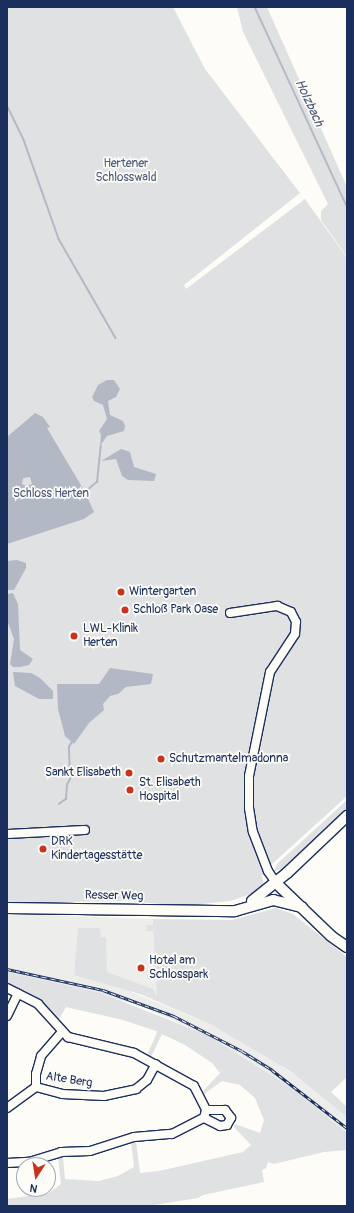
<!DOCTYPE html>
<meta charset="utf-8">
<style>
body{margin:0}
#map{position:relative;width:354px;height:1213px;overflow:hidden;background:#fdfcf7;font-family:Pangolin,sans-serif}
div>[style]{position:absolute}
.built>*{inset:0;background:#edeeec}
.green>*{inset:0;background:#e0e1e3}
.water>*{inset:0;background:#b3b8c5}
.stream>*{height:1.5px;margin:-0.75px;padding:0 0.75px;transform-origin:0.75px;border-radius:0.75px;background:#b3b8c5}
.roads{filter:drop-shadow(1px 0 #1b2f5e) drop-shadow(-1px 0 #1b2f5e) drop-shadow(0 1px #1b2f5e) drop-shadow(0 -1px #1b2f5e)}
.minor>*{height:8px;margin:-4px;padding:0 4px;transform-origin:4px;border-radius:4px;background:#fdfcf7}
.major>*{height:10px;margin:-5px;padding:0 5px;transform-origin:5px;border-radius:5px;background:#fdfcf7}
.rail>*{height:3px;margin-top:-1.5px;transform-origin:0;background:repeating-linear-gradient(90deg,#fdfcf7 0 4.5px,#1b2f5e 0 9px);box-sizing:border-box;border-block:1px solid #1b2f5e}
.dots>*{width:11px;height:11px;translate:-50% -50%;box-sizing:border-box;border:2px solid #fdfcf7;border-radius:50%}
span{translate:-50% -50%;white-space:nowrap;text-align:center;line-height:1.15;-webkit-text-stroke:3.5px #fdfcf7;paint-order:stroke}
.park-label{font-size:12px;color:#4c5c7f}
.poi-label{font-size:12px;color:#1b2f5e}
.left{translate:0 -50%;text-align:left}
.right{translate:-100% -50%;text-align:right}
.street-label{font-size:12px;color:#1b2f5e}
.water-label{font-size:13px;color:#49587d;font-style:italic}
.frame{position:absolute;inset:0;border:8px solid #1b2f5e;pointer-events:none}
.north{position:absolute;left:16px;top:1157px;width:40px;height:40px;box-sizing:border-box;background:#fdfcf7;border:1px solid #a3aaba;border-radius:50%;rotate:192deg;font-size:11px;font-weight:700;line-height:16px;text-align:center;color:#1b2f5e}
.north::after{content:'';display:block;margin:auto;width:14px;height:18px;background:#c8321e;clip-path:polygon(50% 0,100% 100%,50% 72%,0 100%)}
</style>
<div id="map">
<div class="built">
<i style="clip-path:polygon(7px 914px,153px 919px,158px 998px,117px 986px,210px 1024px,257px 1050px,314px 1088px,347px 1117px,347px 1133px,292px 1088px,207px 1035px,138px 1005px,7px 972px)"></i>
</div>
<div class="green">
<i style="clip-path:polygon(7px 7px,173px 7px,205px 69px,300px 193px,184px 285px,186px 289px,305px 199px,347px 258px,347px 796px,270px 866px,254px 819px,253px 785px,272px 675px,300px 633px,300px 626px,292px 632px,268px 671px,245px 776px,247px 826px,267px 872px,262px 876px,264px 886px,251px 894px,230px 901px,182px 906px,128px 901px,7px 903px)"></i>
<i style="clip-path:polygon(237px 7px,267px 7px,347px 187px,347px 257px,321px 220px,321px 211px,328px 204px,243px 32px)"></i>
<i style="clip-path:polygon(347px 800px,347px 811px,284px 869px,274px 871px,277px 864px)"></i>
<i style="clip-path:polygon(276px 908px,293px 914px,347px 957px,347px 1077px,331px 1092px,347px 1107px,347px 1117px,290px 1071px,210px 1024px,140px 994px,74px 975px,78px 928px,100px 928px,101px 937px,106px 937px,107px 972px,153px 989px,157px 997px,153px 926px,153px 931px,146px 931px,147px 925px,153px 925px,153px 919px,232px 920px)"></i>
<i style="clip-path:polygon(7px 972px,101px 993px,207px 1035px,292px 1088px,347px 1133px,347px 1150px,324px 1152px,274px 1164px,268px 1162px,266px 1168px,262px 1170px,264px 1182px,203px 1195px,198px 1198px,149px 1206px,7px 1206px,7px 1199px,49px 1193px,61px 1184px,58px 1157px,63px 1157px,65px 1179px,99px 1181px,118px 1176px,134px 1167px,131px 1141px,136px 1141px,140px 1173px,159px 1171px,243px 1152px,251px 1145px,234px 1127px,235px 1124px,260px 1133px,264px 1120px,255px 1098px,240px 1085px,222px 1081px,204px 1094px,203px 1091px,220px 1073px,212px 1063px,185px 1045px,162px 1034px,151px 1057px,147px 1055px,156px 1035px,157px 1031px,153px 1030px,123px 1020px,66px 1007px,57px 1023px,41px 1002px,19px 989px,7px 985px)"></i>
</div>
<div class="water">
<i style="clip-path:polygon(107px 380px,114px 380px,120px 389px,116px 397px,108px 401px,110px 415px,123px 421px,125px 426px,124px 431px,107px 436px,100px 446px,101px 435px,99px 431px,107px 419px,103px 405px,94px 401px,92px 397px,98px 385px)"></i>
<i style="clip-path:polygon(evenodd,35px 413px,43px 417px,50px 427px,47px 428px,85px 492px,94px 512px,84px 519px,7px 544px,7px 437px,35px 413px,30px 477px,32px 484px,26px 486px,22px 484px,23px 478px,30px 477px)"></i>
<i style="clip-path:polygon(121px 449px,130px 452px,134px 467px,156px 474px,154px 481px,128px 480px,122px 476px,116px 459px,101px 461px)"></i>
<i style="clip-path:polygon(17px 560px,26px 563px,26px 568px,14px 590px,8px 590px,7px 561px)"></i>
<i style="clip-path:polygon(13px 593px,18px 604px,20px 650px,33px 659px,29px 665px,20px 667px,13px 667px,10px 664px,14px 639px,7px 620px,7px 594px)"></i>
<i style="clip-path:polygon(110px 668px,153px 674px,151px 684px,126px 687px,118px 694px,110px 696px,103px 704px,104px 710px,89px 723px,74px 744px,65px 736px,58px 709px,57px 684px,99px 684px)"></i>
<i style="clip-path:polygon(13px 672px,31px 673px,40px 678px,53px 691px,53px 699px,39px 699px,15px 686px)"></i>
</div>
<div class="stream">
<i style="left:255px;top:7px;width:219px;rotate:65.2deg"></i>
<i style="left:7px;top:105px;width:39px;rotate:64deg"></i>
<i style="left:24px;top:140px;width:105px;rotate:70.5deg"></i>
<i style="left:59px;top:239px;width:114px;rotate:60.1deg"></i>
<i style="left:85px;top:492px;width:16px;rotate:-40deg"></i>
<i style="left:97px;top:482px;width:36px;rotate:-84deg"></i>
<i style="left:59px;top:804px;width:9px;rotate:-36deg"></i>
<i style="left:66px;top:799px;width:14px;rotate:-86deg"></i>
<i style="left:67px;top:785px;width:7px;rotate:-63deg"></i>
<i style="left:70px;top:779px;width:32px;rotate:-92deg"></i>
<i style="left:69px;top:747px;width:6px;rotate:-59deg"></i>
</div>
<div class="roads">
<div class="minor">
<i style="left:230px;top:613px;width:48px;rotate:-8.5deg"></i>
<i style="left:277px;top:606px;width:15px;rotate:23deg"></i>
<i style="left:291px;top:612px;width:11px;rotate:63deg"></i>
<i style="left:296px;top:622px;width:12px;rotate:95deg"></i>
<i style="left:295px;top:634px;width:45px;rotate:123.3deg"></i>
<i style="left:270px;top:672px;width:106px;rotate:101.4deg"></i>
<i style="left:249px;top:776px;width:32px;rotate:90deg"></i>
<i style="left:249px;top:808px;width:24px;rotate:81deg"></i>
<i style="left:253px;top:832px;width:42px;rotate:69deg"></i>
<i style="left:268px;top:871px;width:14px;rotate:56deg"></i>
<i style="left:7px;top:834px;width:78px;rotate:-2.9deg"></i>
<i style="left:7px;top:988px;width:35px;rotate:27deg"></i>
<i style="left:38px;top:1004px;width:45px;rotate:47.7deg"></i>
<i style="left:68px;top:1037px;width:68px;rotate:13.6deg"></i>
<i style="left:134px;top:1053px;width:68px;rotate:28.8deg"></i>
<i style="left:194px;top:1086px;width:27px;rotate:63deg"></i>
<i style="left:7px;top:1016px;width:25px;rotate:-64deg"></i>
<i style="left:36px;top:1087px;width:27px;rotate:15deg"></i>
<i style="left:62px;top:1094px;width:42px;rotate:2.7deg"></i>
<i style="left:104px;top:1096px;width:33px;rotate:-12deg"></i>
<i style="left:136px;top:1089px;width:14px;rotate:-39deg"></i>
<i style="left:147px;top:1080px;width:18px;rotate:-61deg"></i>
<i style="left:7px;top:1108px;width:36px;rotate:-36deg"></i>
<i style="left:36px;top:1087px;width:13px;rotate:-90deg"></i>
<i style="left:36px;top:1074px;width:19px;rotate:-74deg"></i>
<i style="left:41px;top:1056px;width:30px;rotate:-49deg"></i>
<i style="left:7px;top:1163px;width:22px;rotate:-3deg"></i>
<i style="left:29px;top:1162px;width:34px;rotate:-17deg"></i>
<i style="left:61px;top:1152px;width:29px;rotate:-2deg"></i>
<i style="left:90px;top:1151px;width:46px;rotate:-17.7deg"></i>
<i style="left:134px;top:1137px;width:38px;rotate:-5deg"></i>
<i style="left:172px;top:1134px;width:36px;rotate:-27deg"></i>
<i style="left:204px;top:1118px;width:8px;rotate:-76deg"></i>
<i style="left:206px;top:1110px;width:19px"></i>
<i style="left:225px;top:1110px;width:10px;rotate:53deg"></i>
<i style="left:231px;top:1118px;width:8px;rotate:120deg"></i>
<i style="left:227px;top:1125px;width:7px;rotate:172deg"></i>
<i style="left:220px;top:1126px;width:18px;rotate:-153deg"></i>
</div>
<div class="major">
<i style="left:276px;top:883px;width:76px;rotate:43.9deg"></i>
<i style="left:331px;top:936px;width:19px;rotate:35deg"></i>
<i style="left:252px;top:901px;width:45px;rotate:-38.7deg"></i>
<i style="left:287px;top:873px;width:83px;rotate:-43.5deg"></i>
<i style="left:7px;top:908px;width:228px;rotate:0.8deg"></i>
<i style="left:235px;top:911px;width:40px;rotate:-16deg"></i>
<i style="left:273px;top:900px;width:30px;rotate:14deg"></i>
</div>
</div>
<div class="rail">
<i style="left:7px;top:969px;width:98px;rotate:12.3deg"></i>
<i style="left:103px;top:990px;width:76px;rotate:20.1deg"></i>
<i style="left:174px;top:1016px;width:76px;rotate:27.2deg"></i>
<i style="left:242px;top:1051px;width:36px;rotate:32deg"></i>
<i style="left:272px;top:1070px;width:95px;rotate:37.7deg"></i>
</div>
<div class="dots">
<i style="left:121px;top:592px;background:#c8321e"></i>
<i style="left:125px;top:610px;background:#c8321e"></i>
<i style="left:74px;top:636px;background:#c8321e"></i>
<i style="left:161px;top:759px;background:#c8321e"></i>
<i style="left:129px;top:773px;background:#c8321e"></i>
<i style="left:130px;top:790px;background:#c8321e"></i>
<i style="left:43px;top:849px;background:#c8321e"></i>
<i style="left:141px;top:968px;background:#c8321e"></i>
</div>
<div class="park-label">
<span style="left:126px;top:171px">Hertener<br>Schlosswald</span>
<span style="left:51px;top:494px">Schloss Herten</span>
</div>
<div class="poi-label">
<span class="left" style="left:129px;top:592px">Wintergarten</span>
<span class="left" style="left:133px;top:610px">Schloß Park Oase</span>
<span class="left" style="left:83px;top:636px">LWL-Klinik<br>Herten</span>
<span class="left" style="left:169px;top:759px">Schutzmantelmadonna</span>
<span class="right" style="left:121px;top:773px">Sankt Elisabeth</span>
<span class="left" style="left:139px;top:790px">St. Elisabeth<br>Hospital</span>
<span class="left" style="left:51px;top:849px">DRK<br>Kindertagesstätte</span>
<span class="left" style="left:149px;top:968px">Hotel am<br>Schlosspark</span>
</div>
<div class="street-label">
<span style="left:114px;top:896px;rotate:1deg">Resser Weg</span>
<span style="left:69px;top:1080px;rotate:9deg">Alte Berg</span>
</div>
<div class="water-label">
<span style="left:309px;top:103px;rotate:65deg">Holzbach</span>
</div>
<div class="frame"></div>
<div class="north">N</div>
</div>
